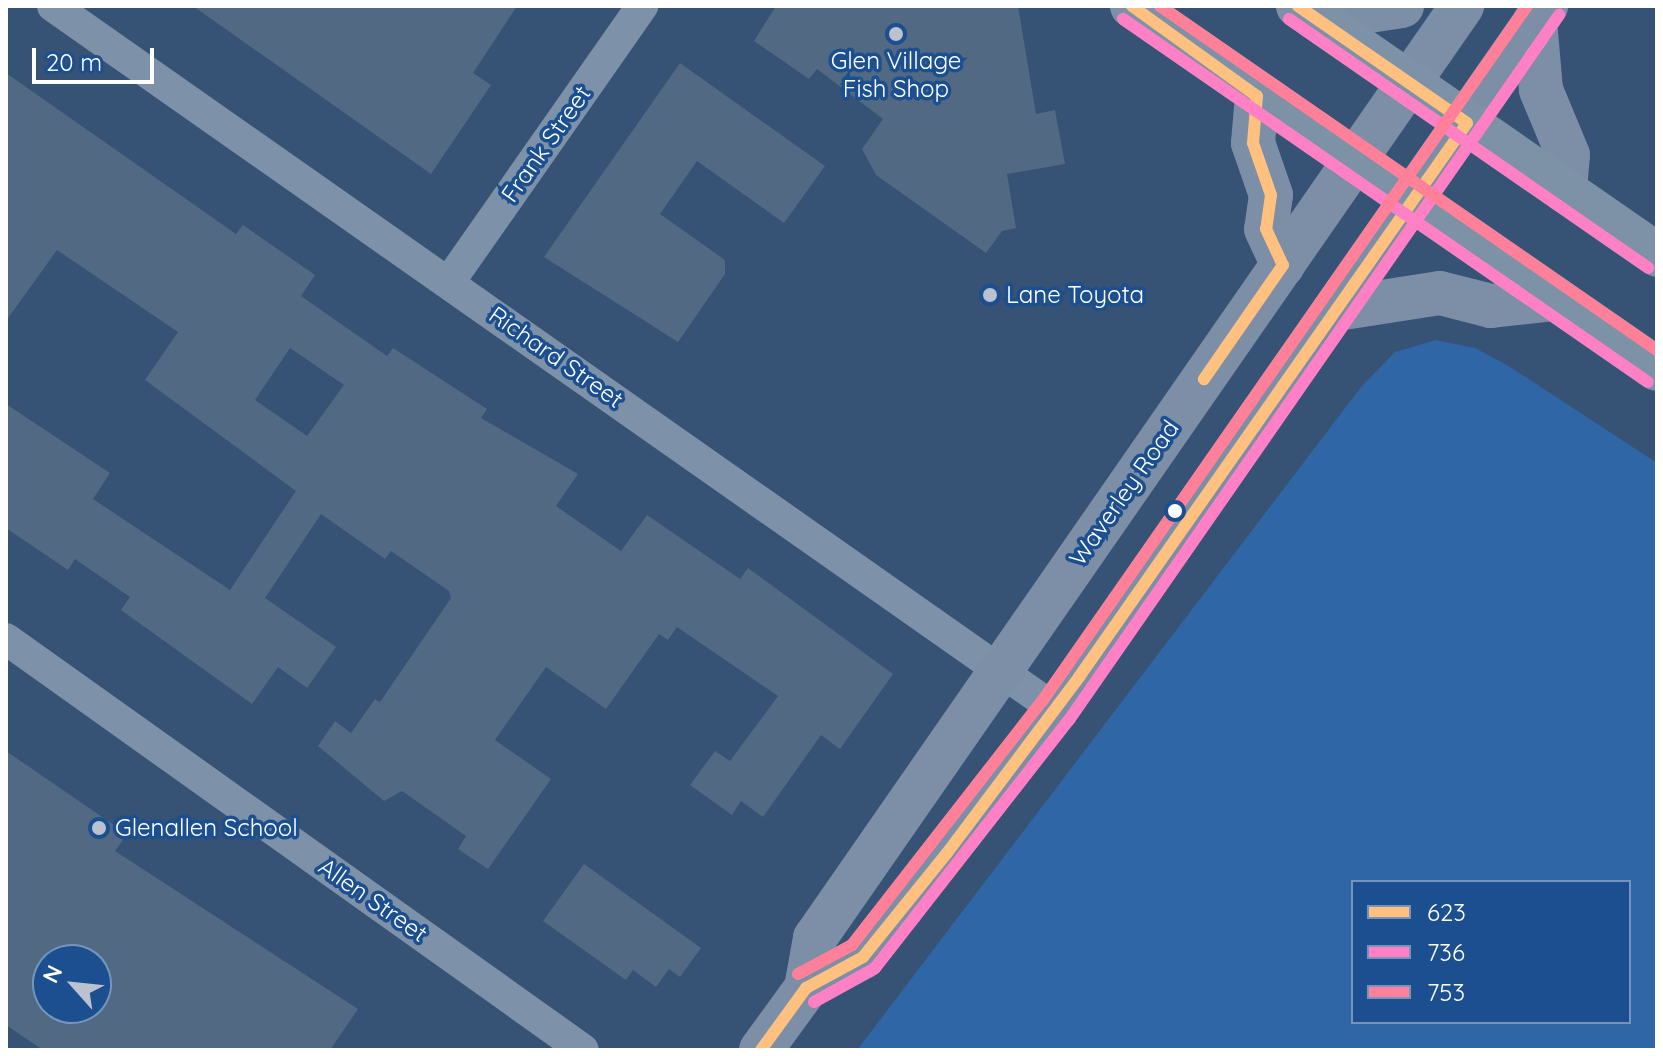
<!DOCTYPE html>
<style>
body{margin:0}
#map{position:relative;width:1663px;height:1056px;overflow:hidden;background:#365274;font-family:Quicksand,sans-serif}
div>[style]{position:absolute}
.green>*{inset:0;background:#2f66a5}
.building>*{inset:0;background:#526984}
.street>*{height:32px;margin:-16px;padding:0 16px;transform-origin:16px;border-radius:16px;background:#7d92a8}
.primary>*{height:44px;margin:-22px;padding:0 22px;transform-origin:22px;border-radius:22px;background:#7d8ea7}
.highway>*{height:44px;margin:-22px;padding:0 22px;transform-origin:22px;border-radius:22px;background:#7e92a7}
.bus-1>*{height:12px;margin:-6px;padding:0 6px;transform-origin:6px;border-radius:6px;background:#ffc080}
.bus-2>*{height:12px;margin:-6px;padding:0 6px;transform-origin:6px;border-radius:6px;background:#ff80c5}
.bus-3>*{height:12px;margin:-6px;padding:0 6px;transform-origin:6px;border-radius:6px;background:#ff8098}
.dots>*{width:22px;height:22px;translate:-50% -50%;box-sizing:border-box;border:4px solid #1b4f8f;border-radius:50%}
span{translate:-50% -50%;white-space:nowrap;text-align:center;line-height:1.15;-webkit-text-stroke:7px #1b4f8f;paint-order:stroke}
.poi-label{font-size:24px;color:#fff}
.left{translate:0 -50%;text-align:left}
.street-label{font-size:24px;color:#fff}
.frame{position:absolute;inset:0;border:8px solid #fff;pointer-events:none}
.legend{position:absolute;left:1351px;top:880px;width:280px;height:144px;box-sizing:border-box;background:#1b4f8f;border:2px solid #7695bc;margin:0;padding:10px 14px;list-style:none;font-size:24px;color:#fff}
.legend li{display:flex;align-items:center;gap:16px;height:40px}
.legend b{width:40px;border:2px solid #7695bc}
.north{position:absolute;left:32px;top:944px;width:80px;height:80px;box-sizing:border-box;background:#1b4f8f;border:2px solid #7695bc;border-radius:50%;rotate:297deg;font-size:22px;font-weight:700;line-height:32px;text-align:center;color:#fff}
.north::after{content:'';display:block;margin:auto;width:28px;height:36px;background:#b9c2ce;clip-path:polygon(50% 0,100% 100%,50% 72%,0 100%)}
.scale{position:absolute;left:32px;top:48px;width:122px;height:36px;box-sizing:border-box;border:4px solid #fff;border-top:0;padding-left:10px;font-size:24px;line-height:28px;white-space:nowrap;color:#fff;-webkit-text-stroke:6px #1b4f8f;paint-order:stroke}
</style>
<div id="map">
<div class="green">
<i style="clip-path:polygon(evenodd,1436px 340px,1475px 348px,1507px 365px,1657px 463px,1657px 1050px,857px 1050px,1361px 387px,1395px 352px,1436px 340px,1353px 882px,1629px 882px,1629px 1022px,1353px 1022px,1353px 882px)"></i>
</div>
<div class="building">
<i style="clip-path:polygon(193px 6px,517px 6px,473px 73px,491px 85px,431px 174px)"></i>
<i style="clip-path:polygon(776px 6px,1018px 6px,1036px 114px,1055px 110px,1065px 164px,1007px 174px,1016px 228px,1002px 231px,986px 253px,876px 175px,862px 149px,883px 119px,817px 69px,809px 79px,754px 41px)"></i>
<i style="clip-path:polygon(680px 63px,825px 166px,784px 223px,697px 161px,660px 214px,725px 260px,725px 274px,678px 342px,544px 257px)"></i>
<i style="clip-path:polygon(evenodd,6px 73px,236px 234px,243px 225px,315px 275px,301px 296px,387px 356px,393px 348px,487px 409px,481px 418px,578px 474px,556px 506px,621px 551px,647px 515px,740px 579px,748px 568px,893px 674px,840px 749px,821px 735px,763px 817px,741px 801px,732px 815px,690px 785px,715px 751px,730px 761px,778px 696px,677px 627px,668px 640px,659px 634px,606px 709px,546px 667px,495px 740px,551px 779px,488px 869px,458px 849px,466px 836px,402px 791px,384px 801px,318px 746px,335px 721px,351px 733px,375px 699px,380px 702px,451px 598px,449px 591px,391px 551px,385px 559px,321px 514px,265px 598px,336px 647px,307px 688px,278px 667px,252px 704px,121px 610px,130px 597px,75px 559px,68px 570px,6px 528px,6px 404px,110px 473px,93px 499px,230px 590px,296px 491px,145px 380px,178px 332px,57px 250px,6px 321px,6px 73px,290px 348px,344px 385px,307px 436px,255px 400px,290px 348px)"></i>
<i style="clip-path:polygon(evenodd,6px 751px,127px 834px,115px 851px,358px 1009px,330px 1050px,43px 1050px,6px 1025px,6px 751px,48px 960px,96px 960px,96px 1008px,48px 1008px,48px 960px)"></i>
<i style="clip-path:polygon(584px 864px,701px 948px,680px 977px,669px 969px,656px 987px,633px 970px,626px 980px,543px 921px)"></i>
</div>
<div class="street">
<i style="left:53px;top:6px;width:1225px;rotate:35.06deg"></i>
<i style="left:449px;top:282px;width:337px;rotate:-55deg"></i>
<i style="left:6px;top:639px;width:708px;rotate:35.46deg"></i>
</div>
<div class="primary">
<i style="left:1317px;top:19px;width:86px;rotate:-8.7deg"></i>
<i style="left:1535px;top:21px;width:69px;rotate:85deg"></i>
<i style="left:1541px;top:90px;width:70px;rotate:67.4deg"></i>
<i style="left:1568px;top:155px;width:36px;rotate:95deg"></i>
<i style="left:1257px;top:96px;width:47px;rotate:94.9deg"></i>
<i style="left:1253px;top:143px;width:55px;rotate:70.9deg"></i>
<i style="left:1271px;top:195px;width:34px;rotate:98deg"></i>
<i style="left:1266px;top:229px;width:40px;rotate:65deg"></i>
<i style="left:1337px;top:309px;width:104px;rotate:-8.8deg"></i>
<i style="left:1440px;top:293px;width:53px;rotate:14.3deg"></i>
<i style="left:1491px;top:306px;width:62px;rotate:-6.4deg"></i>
<i style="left:806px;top:988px;width:65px;rotate:-28.5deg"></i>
<i style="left:863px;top:957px;width:313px;rotate:-52deg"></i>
<i style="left:1056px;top:710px;width:858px;rotate:-55.16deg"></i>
<i style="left:761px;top:1050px;width:77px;rotate:-54deg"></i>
<i style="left:806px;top:988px;width:51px;rotate:-79.8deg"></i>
<i style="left:815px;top:938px;width:1135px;rotate:-55.23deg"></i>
</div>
<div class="highway">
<i style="left:1132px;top:6px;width:638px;rotate:34.66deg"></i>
<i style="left:1298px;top:6px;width:437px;rotate:34.7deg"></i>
</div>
<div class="bus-1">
<i style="left:1132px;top:6px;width:154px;rotate:35.8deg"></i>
<i style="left:1257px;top:96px;width:47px;rotate:94.9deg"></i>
<i style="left:1253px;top:143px;width:55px;rotate:70.9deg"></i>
<i style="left:1271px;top:195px;width:34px;rotate:98deg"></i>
<i style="left:1266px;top:229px;width:40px;rotate:65deg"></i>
<i style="left:1283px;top:265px;width:139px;rotate:124.7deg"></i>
<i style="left:761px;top:1050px;width:77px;rotate:-54deg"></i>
<i style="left:806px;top:988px;width:65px;rotate:-28.5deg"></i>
<i style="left:863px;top:957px;width:134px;rotate:-51.1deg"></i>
<i style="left:947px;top:853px;width:220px;rotate:-53.1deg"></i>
<i style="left:1079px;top:677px;width:676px;rotate:-54.99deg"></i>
<i style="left:1467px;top:123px;width:206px;rotate:-145.3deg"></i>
</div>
<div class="bus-2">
<i style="left:1123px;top:19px;width:638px;rotate:34.66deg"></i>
<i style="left:1289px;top:19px;width:437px;rotate:34.7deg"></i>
<i style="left:814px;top:1002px;width:70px;rotate:-29.1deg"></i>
<i style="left:875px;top:968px;width:315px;rotate:-52deg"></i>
<i style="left:1069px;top:720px;width:859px;rotate:-55.2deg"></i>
</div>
<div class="bus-3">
<i style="left:1160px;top:6px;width:604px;rotate:34.69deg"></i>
<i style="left:798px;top:974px;width:61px;rotate:-28.2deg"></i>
<i style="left:852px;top:945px;width:311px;rotate:-52.1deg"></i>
<i style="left:1043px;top:700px;width:846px;rotate:-55.11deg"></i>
</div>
<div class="dots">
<i style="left:896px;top:34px;background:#b9c2ce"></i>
<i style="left:990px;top:295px;background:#b9c2ce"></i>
<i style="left:1175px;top:511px;background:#fff"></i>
<i style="left:99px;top:828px;background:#b9c2ce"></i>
</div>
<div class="poi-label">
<span style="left:896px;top:75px">Glen Village<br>Fish Shop</span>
<span class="left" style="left:1006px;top:295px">Lane Toyota</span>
<span class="left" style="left:115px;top:828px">Glenallen School</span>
</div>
<div class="street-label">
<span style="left:546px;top:144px;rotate:-55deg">Frank Street</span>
<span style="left:556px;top:357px;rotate:35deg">Richard Street</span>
<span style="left:1124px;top:493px;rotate:-55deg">Waverley Road</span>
<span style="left:373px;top:900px;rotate:35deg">Allen Street</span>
</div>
<div class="frame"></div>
<ul class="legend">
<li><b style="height:10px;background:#ffc080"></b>623</li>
<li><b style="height:10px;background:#ff80c5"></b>736</li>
<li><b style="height:10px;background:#ff8098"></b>753</li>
</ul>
<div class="north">N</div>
<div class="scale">20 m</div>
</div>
